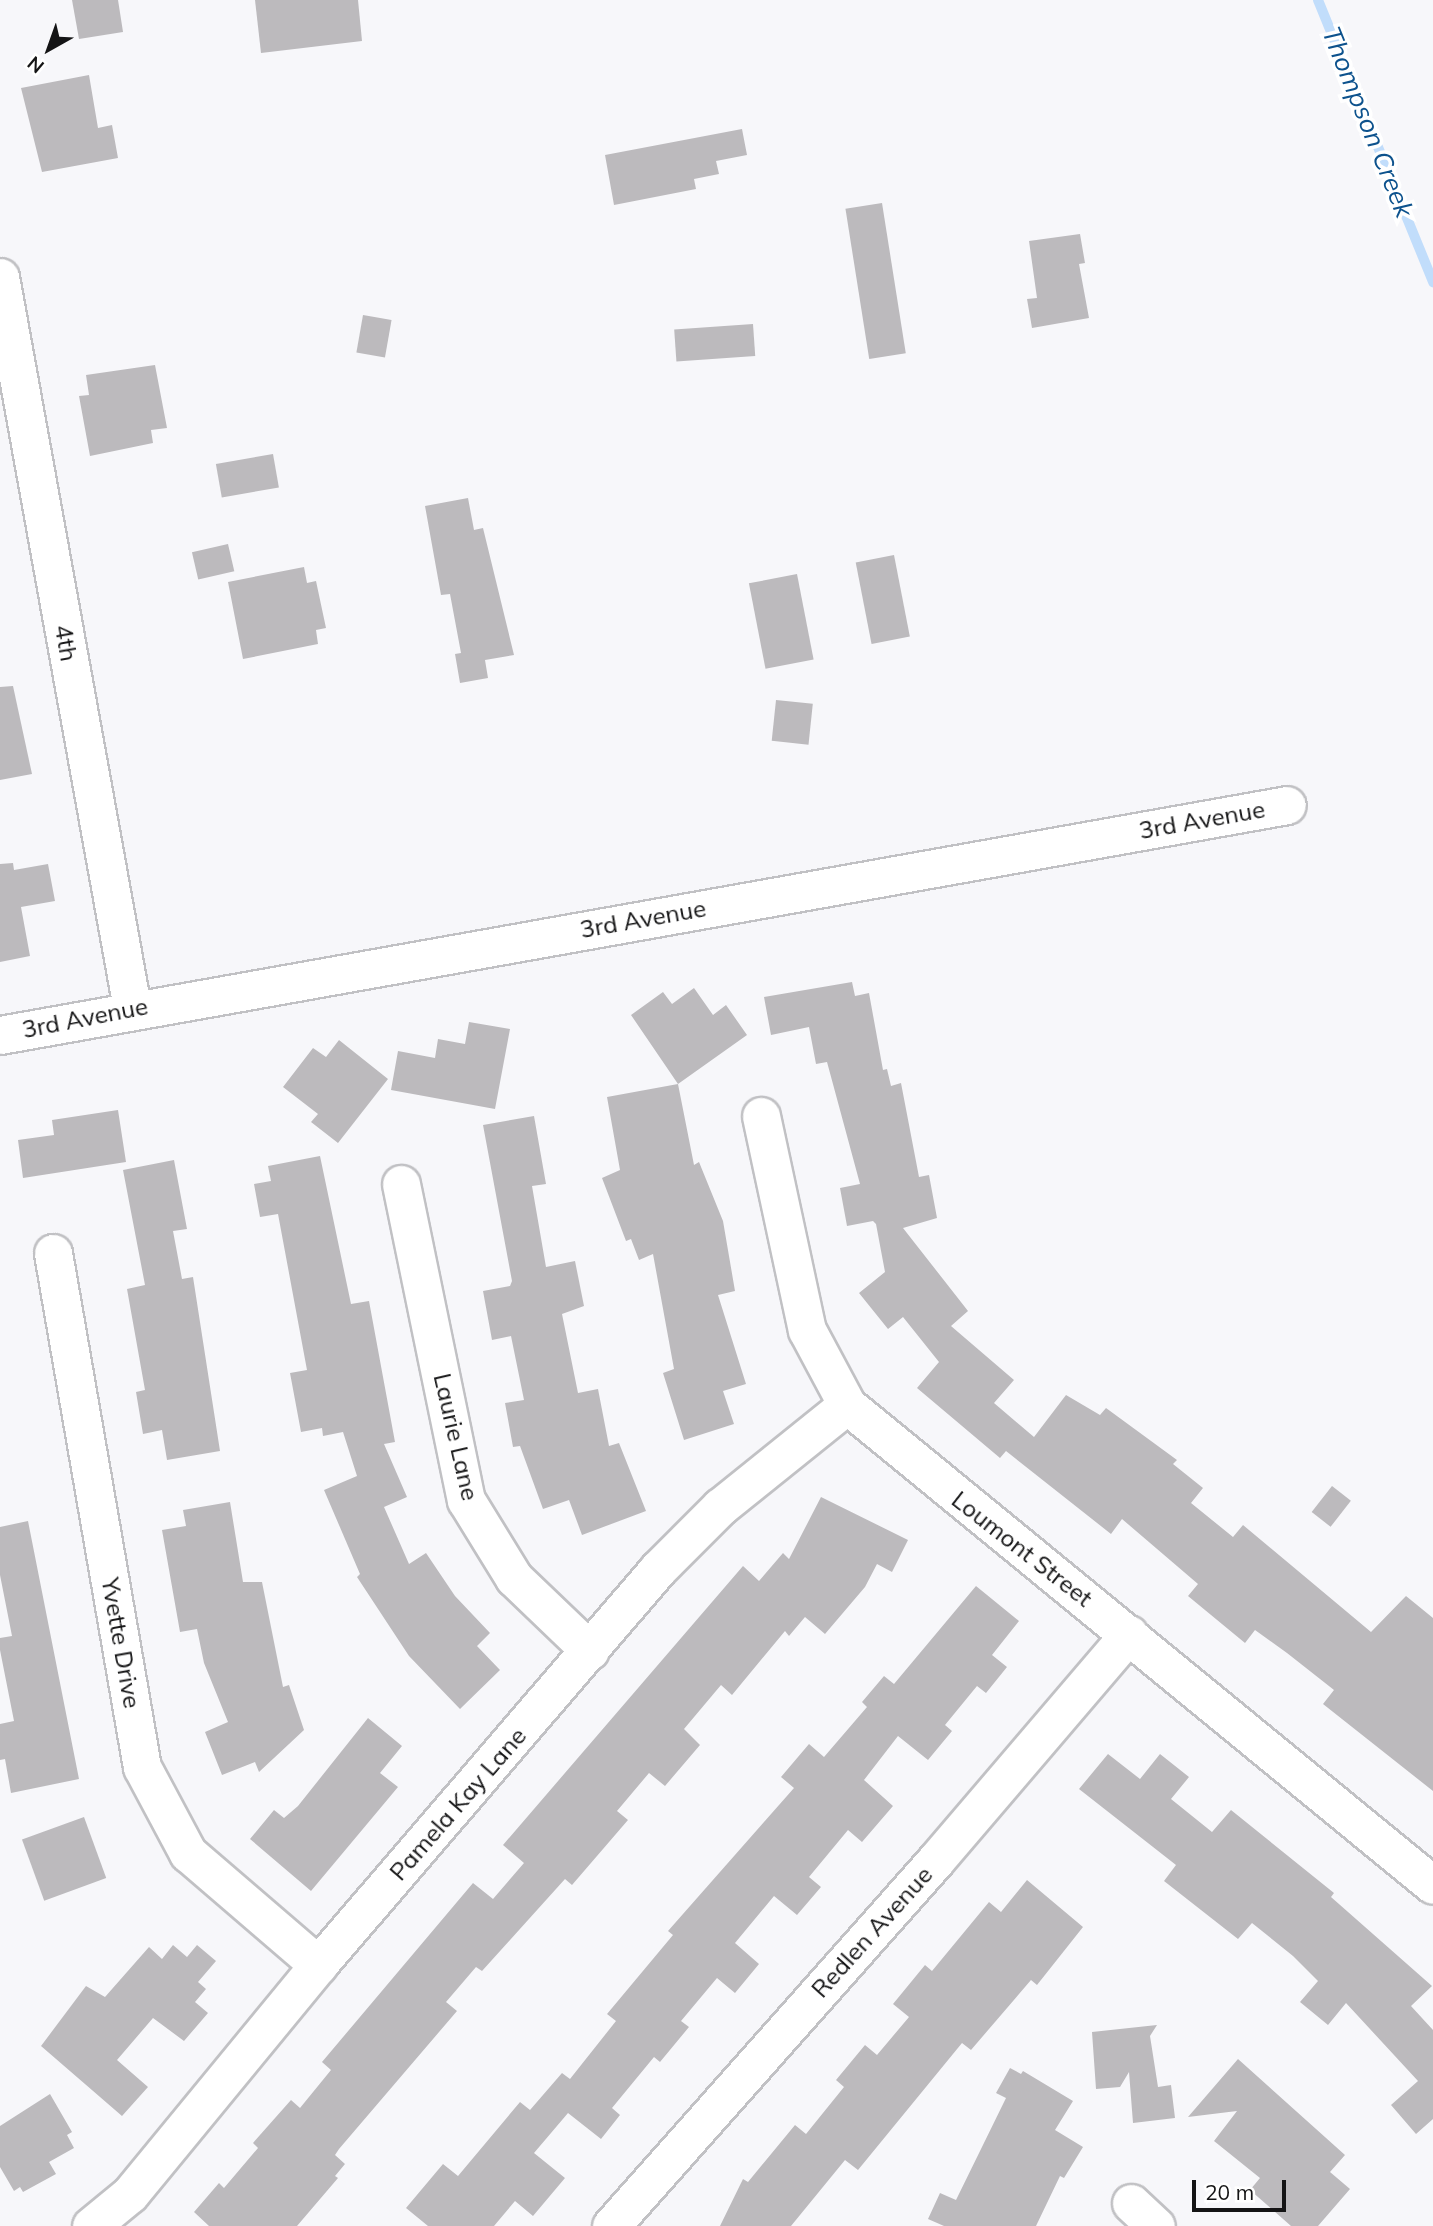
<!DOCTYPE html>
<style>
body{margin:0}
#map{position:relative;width:1433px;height:2226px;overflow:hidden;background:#f7f7fa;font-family:Mulish,sans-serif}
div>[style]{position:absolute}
.stream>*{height:10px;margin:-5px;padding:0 5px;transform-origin:5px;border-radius:5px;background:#c1ddfb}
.building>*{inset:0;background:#bcbabd;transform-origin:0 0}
.roads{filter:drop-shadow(2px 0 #c1c1c4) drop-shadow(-2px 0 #c1c1c4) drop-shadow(0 2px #c1c1c4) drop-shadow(0 -2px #c1c1c4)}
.minor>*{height:37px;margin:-18.5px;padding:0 18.5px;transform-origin:18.5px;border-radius:18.5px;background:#fff}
span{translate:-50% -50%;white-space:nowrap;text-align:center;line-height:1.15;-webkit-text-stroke:7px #fff;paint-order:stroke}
.street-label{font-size:24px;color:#141415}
.water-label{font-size:26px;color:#0d528d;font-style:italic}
.north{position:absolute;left:14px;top:14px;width:70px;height:70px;-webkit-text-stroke:5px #fff;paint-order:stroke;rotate:220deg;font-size:19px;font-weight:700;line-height:28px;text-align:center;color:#141415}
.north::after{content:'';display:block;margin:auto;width:24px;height:32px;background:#141415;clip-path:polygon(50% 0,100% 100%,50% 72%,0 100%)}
.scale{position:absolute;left:1192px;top:2180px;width:94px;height:32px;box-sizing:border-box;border:4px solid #141415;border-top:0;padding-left:9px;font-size:21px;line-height:24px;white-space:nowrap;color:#141415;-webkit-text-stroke:5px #fff;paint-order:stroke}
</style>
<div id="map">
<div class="stream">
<i style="left:1318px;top:0;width:305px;rotate:67.8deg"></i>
</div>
<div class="building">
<i style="clip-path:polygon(72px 0,118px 0,123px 32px,79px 39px)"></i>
<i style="clip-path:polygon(255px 0,358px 0,362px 41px,261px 53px)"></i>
<i style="clip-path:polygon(89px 75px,98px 128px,112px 125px,118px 158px,42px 172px,21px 88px)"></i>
<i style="clip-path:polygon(742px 129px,747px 155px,716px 161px,719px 174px,694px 179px,696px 189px,614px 205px,605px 155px)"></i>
<i style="left:882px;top:203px;width:152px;height:37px;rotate:81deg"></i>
<i style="clip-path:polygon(1080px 234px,1085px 263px,1079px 264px,1089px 318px,1032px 328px,1027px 299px,1037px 298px,1029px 241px)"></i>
<i style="left:363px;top:315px;width:29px;height:38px;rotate:10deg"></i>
<i style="left:753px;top:324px;width:32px;height:79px;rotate:86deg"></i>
<i style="clip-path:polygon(155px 365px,167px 428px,151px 430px,153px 443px,90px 456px,79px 396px,89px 395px,86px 375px)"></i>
<i style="left:273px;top:454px;width:34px;height:58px;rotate:80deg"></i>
<i style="clip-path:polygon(468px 498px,474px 530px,483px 528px,514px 655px,485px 660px,488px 678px,460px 683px,455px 654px,461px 653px,450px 594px,441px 595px,425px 506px)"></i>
<i style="left:228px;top:544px;width:28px;height:37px;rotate:77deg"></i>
<i style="left:894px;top:555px;width:83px;height:39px;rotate:79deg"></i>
<i style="clip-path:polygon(304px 567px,307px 583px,316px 581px,326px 628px,316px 630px,318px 644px,243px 659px,228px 582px)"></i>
<i style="left:797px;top:574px;width:87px;height:49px;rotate:79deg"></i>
<i style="clip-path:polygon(13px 686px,32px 774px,0 780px,0 687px)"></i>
<i style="left:776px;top:700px;width:37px;height:41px;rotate:6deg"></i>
<i style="clip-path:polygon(13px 863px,14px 870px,48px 864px,55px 901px,21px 907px,30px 956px,0 962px,0 864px)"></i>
<i style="clip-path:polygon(852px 982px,855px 996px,869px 993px,883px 1070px,887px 1069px,891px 1086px,901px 1083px,919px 1177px,929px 1175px,937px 1218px,903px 1228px,968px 1311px,951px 1326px,1014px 1380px,994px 1403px,1034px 1437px,1066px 1395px,1100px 1415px,1106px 1408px,1177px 1460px,1173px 1464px,1203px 1488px,1191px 1503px,1233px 1537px,1243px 1525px,1371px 1632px,1406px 1596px,1433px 1618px,1433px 1791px,1323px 1704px,1334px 1690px,1287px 1653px,1255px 1630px,1245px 1643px,1188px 1596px,1198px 1584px,1122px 1519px,1111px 1534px,1006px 1451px,1000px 1458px,917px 1388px,939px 1362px,903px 1317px,888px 1329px,859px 1293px,885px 1272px,876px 1224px,873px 1221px,847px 1226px,840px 1188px,860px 1184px,827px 1062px,816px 1064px,809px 1027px,771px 1035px,764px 997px)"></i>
<i style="clip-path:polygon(694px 988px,713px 1015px,726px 1005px,747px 1035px,678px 1084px,631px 1015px,663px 992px,672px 1004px)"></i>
<i style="clip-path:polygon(469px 1022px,510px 1029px,495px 1109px,391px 1090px,398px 1051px,435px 1058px,438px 1039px,465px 1044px)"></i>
<i style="clip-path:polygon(339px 1040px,388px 1079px,338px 1143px,311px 1122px,318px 1114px,283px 1087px,313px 1048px,326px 1057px)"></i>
<i style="clip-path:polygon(678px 1084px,694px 1165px,699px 1162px,723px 1221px,735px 1291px,718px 1295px,746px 1384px,723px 1391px,734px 1424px,684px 1440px,663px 1373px,674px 1369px,653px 1254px,639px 1260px,631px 1239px,626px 1241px,602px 1178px,620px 1170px,607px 1097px)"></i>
<i style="clip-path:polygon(118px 1110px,126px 1162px,23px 1178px,18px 1140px,54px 1135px,52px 1120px)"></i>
<i style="clip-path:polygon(534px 1116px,546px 1184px,532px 1186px,546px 1267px,575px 1261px,584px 1306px,562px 1314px,578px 1393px,598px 1389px,609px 1446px,619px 1443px,646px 1511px,582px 1535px,569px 1500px,543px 1509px,520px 1446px,513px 1447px,505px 1403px,524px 1400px,511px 1336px,492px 1340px,483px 1291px,510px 1286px,512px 1281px,483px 1125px)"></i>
<i style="clip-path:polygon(320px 1156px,351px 1304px,369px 1301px,395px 1442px,384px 1444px,407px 1497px,384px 1507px,409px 1564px,426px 1553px,455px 1596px,490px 1633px,477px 1646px,500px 1670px,460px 1709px,409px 1656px,357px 1577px,360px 1574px,324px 1490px,357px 1476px,343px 1432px,323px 1436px,322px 1428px,301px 1432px,290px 1373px,307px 1370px,278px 1214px,260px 1217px,254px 1184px,271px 1181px,268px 1166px)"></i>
<i style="clip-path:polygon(174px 1160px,187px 1229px,173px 1231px,182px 1279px,193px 1277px,220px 1451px,167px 1460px,162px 1430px,143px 1434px,136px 1392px,145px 1390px,127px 1289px,145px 1285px,123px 1170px)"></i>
<i style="left:1332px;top:1486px;width:24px;height:33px;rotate:38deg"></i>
<i style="clip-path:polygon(821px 1497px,908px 1540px,892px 1572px,877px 1564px,865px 1587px,825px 1634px,805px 1617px,789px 1636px,785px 1631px,732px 1695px,721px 1685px,684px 1729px,700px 1745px,665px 1786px,649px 1773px,617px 1811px,628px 1820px,572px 1885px,565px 1879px,482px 1971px,476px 1967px,446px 2002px,457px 2011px,339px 2149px,335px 2155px,345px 2164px,335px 2176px,338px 2178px,297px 2226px,209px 2226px,194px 2212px,219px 2183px,224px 2188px,258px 2148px,253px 2143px,291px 2100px,300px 2108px,331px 2070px,322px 2062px,473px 1883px,493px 1899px,524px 1863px,503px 1845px,743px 1566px,759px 1581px,783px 1553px,789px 1559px)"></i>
<i style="clip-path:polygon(230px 1502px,243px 1582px,262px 1582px,283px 1687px,289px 1685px,304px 1730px,259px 1772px,255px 1762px,222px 1775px,205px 1732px,228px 1722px,204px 1663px,197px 1629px,180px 1632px,162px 1530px,186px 1526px,183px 1510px)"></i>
<i style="clip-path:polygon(28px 1521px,79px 1779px,11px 1793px,5px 1759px,0 1760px,0 1724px,14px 1721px,0 1650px,0 1638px,12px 1636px,0 1575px,0 1527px)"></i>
<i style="clip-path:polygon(976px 1586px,1019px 1621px,992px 1655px,1007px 1667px,986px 1693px,977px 1686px,945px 1725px,952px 1731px,928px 1760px,898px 1736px,864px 1780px,893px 1806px,862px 1842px,848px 1830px,809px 1877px,821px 1887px,797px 1915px,774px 1896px,735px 1943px,759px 1964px,735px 1993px,717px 1978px,681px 2021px,689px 2027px,660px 2062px,654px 2057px,612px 2108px,620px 2115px,601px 2139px,568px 2113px,534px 2153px,565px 2178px,533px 2216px,515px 2201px,494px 2226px,428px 2226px,406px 2208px,443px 2164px,458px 2176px,520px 2102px,530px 2110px,562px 2073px,570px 2079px,616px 2021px,607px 2014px,673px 1935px,668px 1931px,794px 1788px,781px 1777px,809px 1744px,824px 1757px,867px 1707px,862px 1702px,884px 1676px,894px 1684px)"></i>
<i style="clip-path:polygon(368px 1718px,402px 1746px,380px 1773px,398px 1787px,311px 1891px,250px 1839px,274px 1810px,284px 1818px,298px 1806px)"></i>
<i style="clip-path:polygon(1108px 1754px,1140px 1779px,1160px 1754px,1189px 1777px,1171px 1799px,1212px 1832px,1231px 1810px,1334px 1893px,1331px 1897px,1432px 1986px,1411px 2006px,1433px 2030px,1433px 2119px,1416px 2134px,1391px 2105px,1418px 2081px,1346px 2003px,1328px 2025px,1300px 2002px,1318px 1981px,1293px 1956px,1252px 1923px,1238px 1939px,1164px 1881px,1176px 1865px,1079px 1789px)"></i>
<i style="left:84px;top:1817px;width:65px;height:66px;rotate:70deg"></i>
<i style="clip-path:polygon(1027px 1880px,1083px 1927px,1037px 1985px,1031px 1980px,971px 2050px,962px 2043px,858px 2170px,845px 2160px,791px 2226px,720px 2226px,743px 2179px,748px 2182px,795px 2125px,806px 2134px,844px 2087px,836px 2080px,865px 2045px,877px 2055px,909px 2017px,893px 2004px,925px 1965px,932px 1971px,989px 1902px,1001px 1912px)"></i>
<i style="clip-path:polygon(173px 1945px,187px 1957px,197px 1945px,216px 1961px,198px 1982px,206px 1989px,195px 2002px,208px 2013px,184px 2041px,153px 2018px,117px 2060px,148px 2087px,122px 2116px,41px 2046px,86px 1986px,105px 1997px,149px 1947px,162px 1959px)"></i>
<i style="clip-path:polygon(1157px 2025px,1150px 2036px,1158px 2087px,1171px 2085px,1175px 2118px,1133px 2123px,1129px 2072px,1120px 2087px,1096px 2089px,1092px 2032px)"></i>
<i style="clip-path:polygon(1238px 2059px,1345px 2155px,1330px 2172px,1350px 2189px,1318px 2226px,1291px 2226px,1250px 2190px,1260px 2178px,1214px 2141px,1237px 2111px,1188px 2117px)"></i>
<i style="clip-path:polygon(1010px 2068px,1021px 2074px,1023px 2071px,1073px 2101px,1055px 2130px,1083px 2147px,1064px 2178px,1060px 2176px,1036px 2226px,944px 2226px,928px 2219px,940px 2193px,956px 2200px,1006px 2098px,996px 2093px)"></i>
<i style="clip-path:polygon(50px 2094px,72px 2132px,67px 2135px,74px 2148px,49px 2162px,56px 2174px,23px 2192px,20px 2187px,14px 2191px,0 2167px,0 2126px)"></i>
</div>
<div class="roads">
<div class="minor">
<i style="left:0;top:277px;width:743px;rotate:79.76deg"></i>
<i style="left:0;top:1035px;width:1307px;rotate:-10.13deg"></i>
<i style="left:761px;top:1116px;width:219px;rotate:77.9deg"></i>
<i style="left:807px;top:1330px;width:85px;rotate:61.9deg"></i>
<i style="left:847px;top:1405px;width:757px;rotate:39.32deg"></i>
<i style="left:401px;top:1184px;width:323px;rotate:78.4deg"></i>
<i style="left:466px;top:1500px;width:92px;rotate:58.4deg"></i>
<i style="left:514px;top:1578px;width:105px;rotate:43.8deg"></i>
<i style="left:53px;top:1253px;width:522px;rotate:80.18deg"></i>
<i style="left:142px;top:1767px;width:98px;rotate:61.9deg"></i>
<i style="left:188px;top:1853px;width:172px;rotate:40.7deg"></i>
<i style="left:1131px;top:2203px;width:34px;rotate:43deg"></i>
<i style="left:91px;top:2226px;width:50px;rotate:-39.4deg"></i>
<i style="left:130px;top:2194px;width:296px;rotate:-50.6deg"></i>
<i style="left:318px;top:1965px;width:522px;rotate:-49.35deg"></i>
<i style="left:658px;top:1569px;width:88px;rotate:-45deg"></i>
<i style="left:720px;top:1507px;width:163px;rotate:-38.8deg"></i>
<i style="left:611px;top:2226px;width:489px;rotate:-48.4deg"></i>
<i style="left:936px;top:1860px;width:297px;rotate:-49.5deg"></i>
</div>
</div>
<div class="street-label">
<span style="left:66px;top:643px;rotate:80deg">4th</span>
<span style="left:1202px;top:820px;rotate:-10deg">3rd Avenue</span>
<span style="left:643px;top:919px;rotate:-10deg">3rd Avenue</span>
<span style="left:85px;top:1018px;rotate:-11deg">3rd Avenue</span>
<span style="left:456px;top:1437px;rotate:77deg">Laurie Lane</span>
<span style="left:1022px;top:1549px;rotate:38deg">Loumont Street</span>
<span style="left:121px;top:1643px;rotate:80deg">Yvette Drive</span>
<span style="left:458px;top:1804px;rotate:-49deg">Pamela Kay Lane</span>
<span style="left:872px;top:1932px;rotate:-48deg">Redlen Avenue</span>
</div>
<div class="water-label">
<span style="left:1368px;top:122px;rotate:68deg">Thompson Creek</span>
</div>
<div class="north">N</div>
<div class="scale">20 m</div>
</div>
